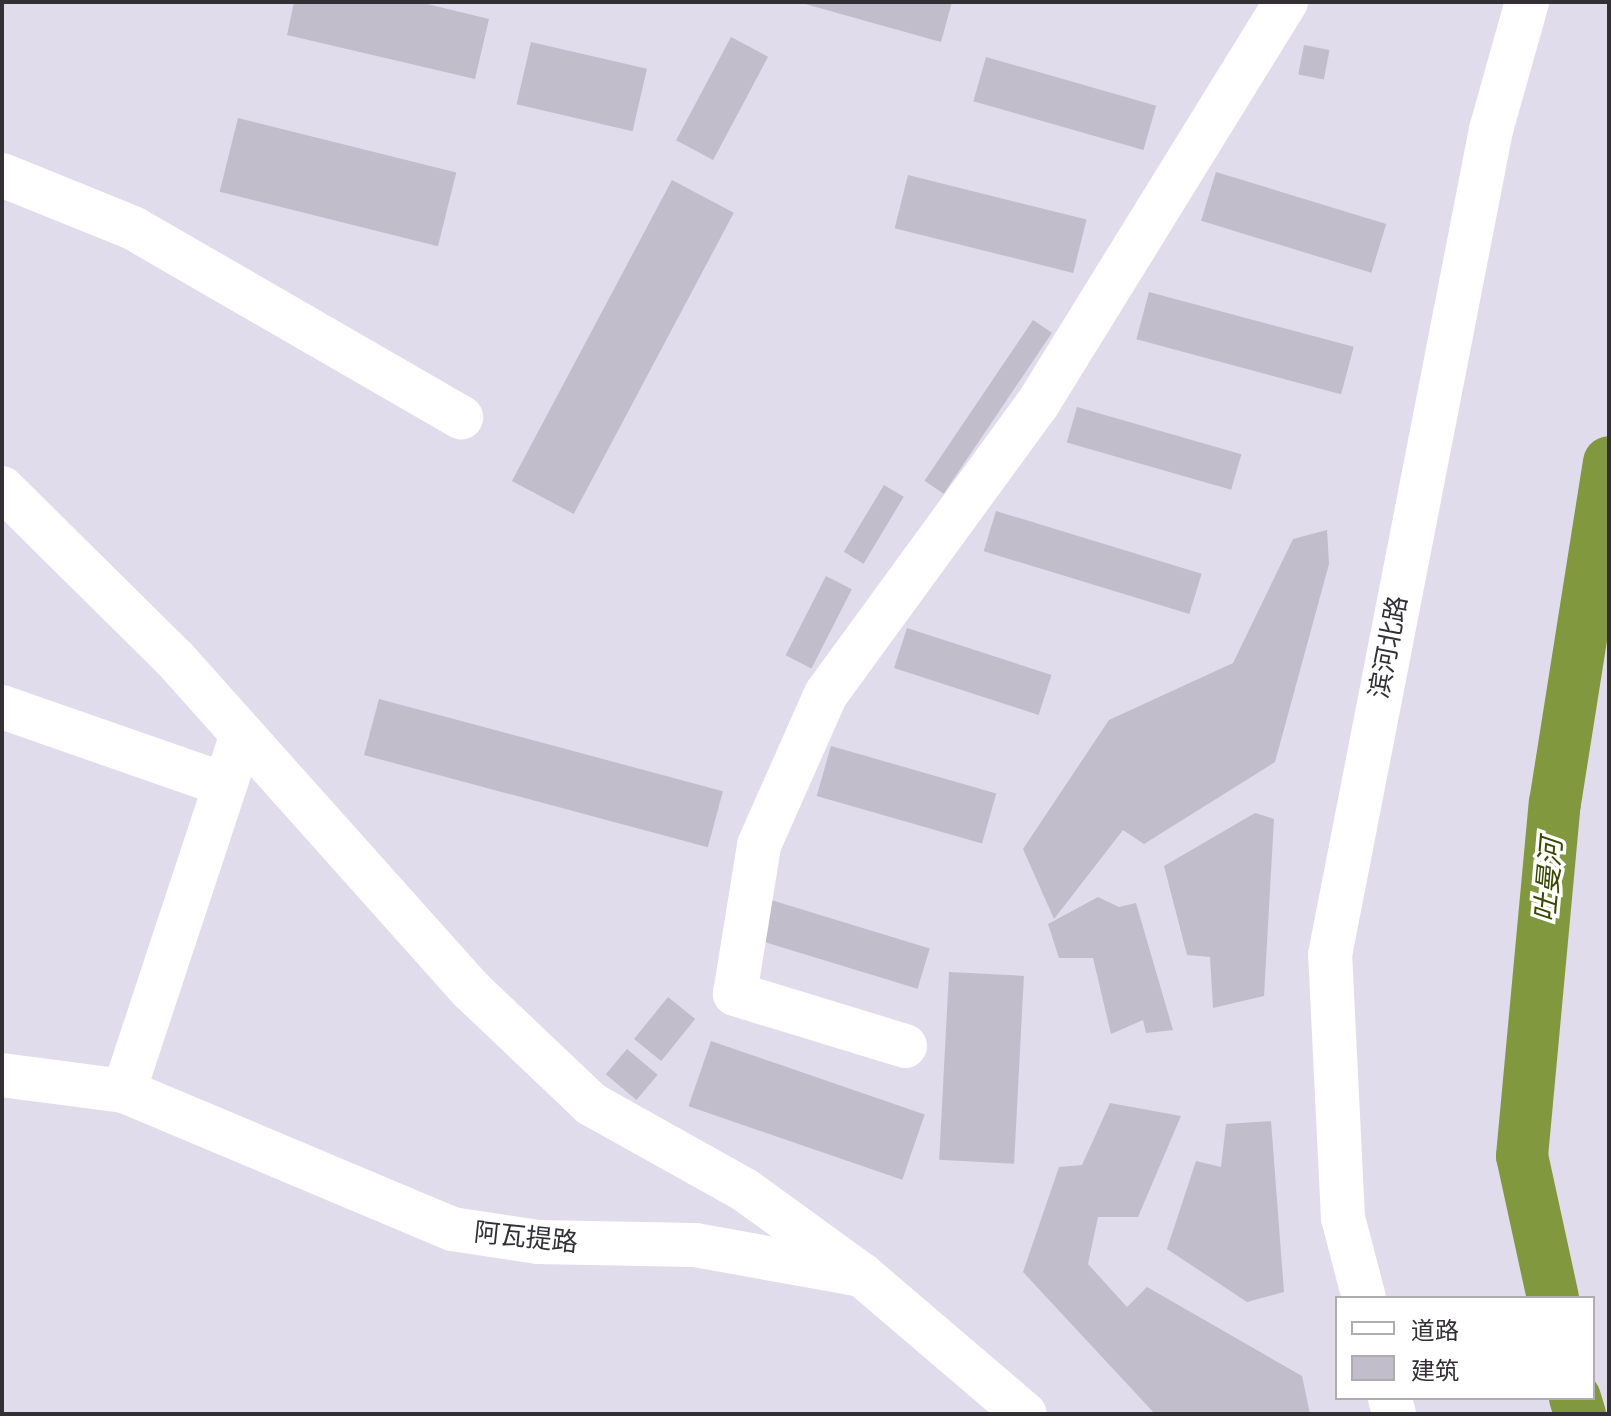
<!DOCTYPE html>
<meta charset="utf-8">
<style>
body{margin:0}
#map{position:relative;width:1611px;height:1416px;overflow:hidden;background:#e1dceb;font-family:Ubuntu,"Noto Sans SC",sans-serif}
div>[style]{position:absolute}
.river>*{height:52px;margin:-26px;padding:0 26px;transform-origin:26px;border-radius:26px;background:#82983e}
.building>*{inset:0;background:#c1bdcb;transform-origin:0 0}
.minor>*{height:44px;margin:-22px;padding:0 22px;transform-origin:22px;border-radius:22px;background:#fff}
.major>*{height:44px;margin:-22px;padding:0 22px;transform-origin:22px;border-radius:22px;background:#fff}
span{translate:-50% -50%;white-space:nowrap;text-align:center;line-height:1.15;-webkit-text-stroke:7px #fff;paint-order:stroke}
.street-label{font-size:26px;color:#323035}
.water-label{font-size:28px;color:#3a4802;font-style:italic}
.frame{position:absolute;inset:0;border:4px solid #323035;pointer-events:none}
.legend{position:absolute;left:1335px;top:1296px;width:260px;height:104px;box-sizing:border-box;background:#fff;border:2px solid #adacae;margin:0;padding:10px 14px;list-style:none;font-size:24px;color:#323035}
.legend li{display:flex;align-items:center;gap:16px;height:40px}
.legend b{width:40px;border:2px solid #adacae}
</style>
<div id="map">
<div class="river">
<i style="left:1553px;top:1298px;width:145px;rotate:-102.3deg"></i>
<i style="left:1522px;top:1156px;width:355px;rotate:-84.7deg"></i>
<i style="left:1555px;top:803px;width:345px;rotate:-81deg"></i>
<i style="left:1575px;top:1398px;width:17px;rotate:73deg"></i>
</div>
<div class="building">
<i style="clip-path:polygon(294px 2px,419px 2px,489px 19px,475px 79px,287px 35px)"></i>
<i style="clip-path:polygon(798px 2px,952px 2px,941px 42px)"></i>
<i style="left:731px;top:37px;width:42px;height:117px;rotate:28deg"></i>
<i style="left:531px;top:42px;width:119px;height:64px;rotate:13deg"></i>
<i style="left:1304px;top:45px;width:26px;height:30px;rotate:11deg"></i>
<i style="left:986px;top:57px;width:177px;height:46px;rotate:16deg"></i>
<i style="left:238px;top:118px;width:225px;height:76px;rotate:14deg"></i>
<i style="left:1216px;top:172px;width:178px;height:51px;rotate:17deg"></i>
<i style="left:908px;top:175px;width:184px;height:55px;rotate:14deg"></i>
<i style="left:672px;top:180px;width:70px;height:341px;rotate:28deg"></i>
<i style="left:1149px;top:292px;width:212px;height:49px;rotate:15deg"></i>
<i style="left:1033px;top:320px;width:23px;height:194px;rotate:34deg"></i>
<i style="left:1077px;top:407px;width:171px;height:37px;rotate:16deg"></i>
<i style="left:884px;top:485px;width:23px;height:78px;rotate:31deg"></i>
<i style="left:996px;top:511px;width:215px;height:42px;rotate:17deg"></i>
<i style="clip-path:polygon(1327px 530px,1329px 564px,1275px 762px,1144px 844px,1123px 830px,1054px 919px,1023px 849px,1109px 720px,1233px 663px,1293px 539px)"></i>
<i style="left:826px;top:576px;width:29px;height:89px;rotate:27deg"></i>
<i style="left:907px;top:628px;width:152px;height:42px;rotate:18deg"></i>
<i style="left:379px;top:699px;width:356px;height:58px;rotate:15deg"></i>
<i style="left:831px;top:746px;width:172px;height:52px;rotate:16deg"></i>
<i style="clip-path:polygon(1255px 813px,1274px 819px,1264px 996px,1213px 1008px,1210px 957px,1187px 955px,1164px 866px)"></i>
<i style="clip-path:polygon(1098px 897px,1119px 907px,1136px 903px,1173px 1030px,1146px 1033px,1143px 1020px,1111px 1034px,1093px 958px,1059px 958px,1048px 924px)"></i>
<i style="left:771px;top:900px;width:166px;height:42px;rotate:17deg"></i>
<i style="left:949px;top:972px;width:75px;height:188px;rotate:3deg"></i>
<i style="left:668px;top:997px;width:35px;height:54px;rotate:39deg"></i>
<i style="left:711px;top:1041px;width:226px;height:69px;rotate:19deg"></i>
<i style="left:627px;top:1049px;width:40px;height:33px;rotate:40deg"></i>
<i style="clip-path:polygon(1110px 1103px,1181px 1116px,1138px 1217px,1098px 1217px,1088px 1264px,1127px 1307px,1147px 1287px,1302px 1376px,1310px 1414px,1155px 1414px,1023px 1272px,1059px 1167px,1082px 1165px)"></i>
<i style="clip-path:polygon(1271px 1121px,1284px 1292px,1247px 1302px,1167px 1249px,1196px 1161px,1221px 1167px,1226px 1124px)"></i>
</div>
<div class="minor">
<i style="left:2px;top:175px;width:141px;rotate:22deg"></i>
<i style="left:133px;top:228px;width:379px;rotate:30deg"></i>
<i style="left:2px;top:488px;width:243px;rotate:44.7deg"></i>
<i style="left:175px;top:659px;width:443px;rotate:48.2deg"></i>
<i style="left:470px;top:989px;width:167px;rotate:43.5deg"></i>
<i style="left:591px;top:1104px;width:176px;rotate:29.2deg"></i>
<i style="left:745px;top:1190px;width:145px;rotate:36deg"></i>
<i style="left:2px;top:707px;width:234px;rotate:19.2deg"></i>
<i style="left:905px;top:1046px;width:178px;rotate:-163deg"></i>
<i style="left:735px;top:994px;width:151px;rotate:-80.8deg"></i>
<i style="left:759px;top:845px;width:165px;rotate:-66.1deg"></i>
<i style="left:826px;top:694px;width:358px;rotate:-53.9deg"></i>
<i style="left:1037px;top:405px;width:474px;rotate:-58.3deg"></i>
<i style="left:2px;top:1075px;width:123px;rotate:7.5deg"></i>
<i style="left:124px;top:1091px;width:356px;rotate:22.8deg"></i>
<i style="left:452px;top:1229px;width:87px;rotate:8.6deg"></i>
<i style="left:538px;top:1242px;width:157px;rotate:1.1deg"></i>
<i style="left:695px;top:1245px;width:170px;rotate:10.2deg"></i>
<i style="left:862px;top:1275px;width:214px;rotate:40.5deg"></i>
<i style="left:124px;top:1091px;width:376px;rotate:-71.7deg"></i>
</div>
<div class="major">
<i style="left:1364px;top:1298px;width:83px;rotate:-104.7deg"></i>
<i style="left:1343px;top:1218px;width:263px;rotate:-92.8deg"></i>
<i style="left:1330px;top:955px;width:841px;rotate:-78.96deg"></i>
<i style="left:1491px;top:130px;width:133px;rotate:-74.3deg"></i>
<i style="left:1390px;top:1398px;width:16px;rotate:76deg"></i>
</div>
<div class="street-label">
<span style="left:1388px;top:647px;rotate:-79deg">滨河北路</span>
<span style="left:526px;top:1237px;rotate:6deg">阿瓦提路</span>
</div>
<div class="water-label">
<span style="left:1548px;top:880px;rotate:-85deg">吐曼河</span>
</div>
<div class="frame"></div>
<ul class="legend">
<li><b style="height:10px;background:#fff"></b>道路</li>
<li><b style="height:22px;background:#c1bdcb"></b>建筑</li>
</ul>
</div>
